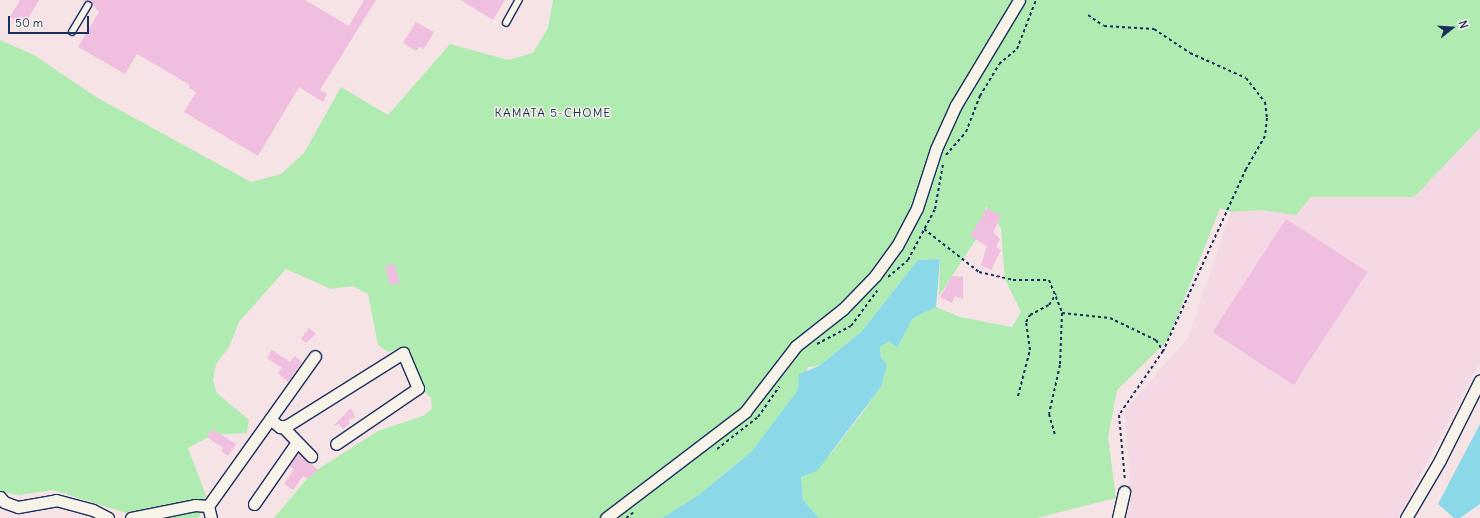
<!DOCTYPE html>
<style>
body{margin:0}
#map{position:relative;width:1480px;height:518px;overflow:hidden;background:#f5e3e5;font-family:Delius,sans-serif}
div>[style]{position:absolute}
.built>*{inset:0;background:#f4d8e3}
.green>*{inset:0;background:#b0ecb2}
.water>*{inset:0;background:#8bd9e8}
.building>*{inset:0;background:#f0bfdf;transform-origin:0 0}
.path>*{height:2px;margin-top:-1px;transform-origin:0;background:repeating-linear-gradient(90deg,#1b2f5e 0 3px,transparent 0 6px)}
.roads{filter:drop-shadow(1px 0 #1b2f5e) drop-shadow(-1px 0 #1b2f5e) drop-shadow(0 1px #1b2f5e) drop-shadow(0 -1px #1b2f5e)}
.service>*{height:5.5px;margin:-2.75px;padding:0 2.75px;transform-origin:2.75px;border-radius:2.75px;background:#f7f3e8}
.minor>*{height:11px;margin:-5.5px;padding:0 5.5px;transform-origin:5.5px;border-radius:5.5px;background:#f7f3e8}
span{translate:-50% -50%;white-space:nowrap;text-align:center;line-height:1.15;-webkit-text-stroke:3px #f7f3e8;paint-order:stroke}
.neighbourhood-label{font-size:12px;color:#1b2f5e;letter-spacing:1px}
.north{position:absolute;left:1432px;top:8px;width:40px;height:40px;-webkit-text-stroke:3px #f7f3e8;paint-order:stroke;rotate:73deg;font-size:11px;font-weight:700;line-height:16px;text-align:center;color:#1b2f5e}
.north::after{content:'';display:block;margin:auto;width:14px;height:18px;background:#1b2f5e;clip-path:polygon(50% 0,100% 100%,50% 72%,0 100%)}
.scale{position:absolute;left:8px;top:16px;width:81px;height:18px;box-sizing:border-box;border:2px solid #1b2f5e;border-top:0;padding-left:5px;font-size:12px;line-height:14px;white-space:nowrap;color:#1b2f5e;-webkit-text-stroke:3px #f7f3e8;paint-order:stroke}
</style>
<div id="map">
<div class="built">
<i style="clip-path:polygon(1480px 128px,1480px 361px,1398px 518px,1122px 518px,1130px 480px,1125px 411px,1188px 338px,1231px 212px,1261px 210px,1296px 215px,1311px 197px,1414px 197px)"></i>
</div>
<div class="green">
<i style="clip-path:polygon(553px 0,1480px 0,1480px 128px,1414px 197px,1311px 197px,1296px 215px,1261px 210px,1231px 212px,1220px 208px,1168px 340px,1117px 390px,1108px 437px,1116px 498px,1037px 518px,819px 518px,803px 500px,801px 477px,829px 456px,861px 415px,881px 387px,887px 364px,881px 359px,880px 347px,889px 341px,897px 348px,913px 318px,936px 307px,960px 317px,1012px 327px,1021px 312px,1005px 279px,1001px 228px,986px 206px,982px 230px,939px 296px,940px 259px,918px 260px,861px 332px,819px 366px,808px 367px,799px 390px,752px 451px,700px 494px,662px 518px,274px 518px,312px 473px,378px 431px,423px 416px,432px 409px,431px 398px,422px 389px,406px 347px,388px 352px,378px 345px,368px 294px,353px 286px,331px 289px,286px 269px,239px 322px,229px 347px,216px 364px,213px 381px,217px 393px,249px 420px,247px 433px,212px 435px,188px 448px,206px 495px,199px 518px,142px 518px,53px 490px,19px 495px,0 492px,0 40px,34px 55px,96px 97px,251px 182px,281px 174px,304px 153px,341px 87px,388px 115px,450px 44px,508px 60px,533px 53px,548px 28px)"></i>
</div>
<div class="water">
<i style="clip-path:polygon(940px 259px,936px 307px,913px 318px,897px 348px,889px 341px,880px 347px,881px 358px,887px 364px,881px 387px,817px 471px,801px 477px,803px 500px,819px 518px,662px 518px,700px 494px,752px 451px,798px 390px,799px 374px,819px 366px,861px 332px,918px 260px)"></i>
<i style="clip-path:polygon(1480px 424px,1480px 504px,1460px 518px,1454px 518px,1438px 504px)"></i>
</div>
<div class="building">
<i style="clip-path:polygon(20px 0,39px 0,24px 26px,10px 17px)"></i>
<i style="clip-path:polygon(79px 0,305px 0,349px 26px,364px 0,376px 0,320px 90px,327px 94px,323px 102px,299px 87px,258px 156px,184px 112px,196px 92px,189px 88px,190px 85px,137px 54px,125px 74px,78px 47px,99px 12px,90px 1px)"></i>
<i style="clip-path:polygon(461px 0,505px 0,493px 20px)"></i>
<i style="clip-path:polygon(416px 22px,434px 32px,424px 49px,419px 47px,416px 51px,403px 43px)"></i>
<i style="clip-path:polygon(987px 208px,1001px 216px,993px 232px,1000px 239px,996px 247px,1001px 250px,991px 270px,981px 265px,987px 246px,970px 236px)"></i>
<i style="left:1286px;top:219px;width:97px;height:135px;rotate:33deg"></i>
<i style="clip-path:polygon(394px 264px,400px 283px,390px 285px,385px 266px)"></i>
<i style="clip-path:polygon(952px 276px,963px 277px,963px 299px,955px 296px,952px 303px,940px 297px)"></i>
<i style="clip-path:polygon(309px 328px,316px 334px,306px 343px,301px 339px)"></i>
<i style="clip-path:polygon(272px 350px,290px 362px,295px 356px,302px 362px,288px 382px,278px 373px,282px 368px,267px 358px)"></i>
<i style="clip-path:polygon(351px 408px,355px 417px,348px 420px,350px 423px,343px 429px,339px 424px,333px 426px)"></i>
<i style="clip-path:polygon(212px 429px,236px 444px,228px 456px,221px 451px,223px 448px,207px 437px)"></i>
<i style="clip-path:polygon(298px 453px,318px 470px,308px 479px,303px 476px,293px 490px,284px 484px,294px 469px,289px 466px)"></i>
</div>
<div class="path">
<i style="left:1088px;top:15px;width:19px;rotate:35deg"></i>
<i style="left:1104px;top:26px;width:50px;rotate:3.4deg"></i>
<i style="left:1154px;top:29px;width:43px;rotate:33.7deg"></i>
<i style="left:1190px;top:53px;width:61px;rotate:24.1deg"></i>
<i style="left:1246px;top:78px;width:31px;rotate:52deg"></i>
<i style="left:1265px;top:102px;width:16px;rotate:83deg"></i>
<i style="left:1267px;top:118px;width:18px;rotate:96deg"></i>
<i style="left:1265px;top:136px;width:38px;rotate:120deg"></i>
<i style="left:1246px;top:169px;width:200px;rotate:114.5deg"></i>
<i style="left:1163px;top:351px;width:78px;rotate:124.5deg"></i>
<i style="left:1119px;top:415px;width:66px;rotate:84.8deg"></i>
<i style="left:946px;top:155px;width:30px;rotate:-49deg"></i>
<i style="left:966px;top:132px;width:39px;rotate:-69deg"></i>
<i style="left:980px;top:96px;width:37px;rotate:-59deg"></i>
<i style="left:999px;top:64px;width:23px;rotate:-40deg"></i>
<i style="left:1017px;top:49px;width:53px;rotate:-68.8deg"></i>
<i style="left:924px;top:229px;width:70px;rotate:38deg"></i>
<i style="left:979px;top:272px;width:35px;rotate:13deg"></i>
<i style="left:1013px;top:280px;width:36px"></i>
<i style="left:1049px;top:280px;width:35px;rotate:68deg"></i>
<i style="left:1062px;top:313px;width:52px;rotate:92.2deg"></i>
<i style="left:1060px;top:365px;width:50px;rotate:102.7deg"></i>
<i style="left:1049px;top:414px;width:22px;rotate:74deg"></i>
<i style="left:888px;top:277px;width:26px;rotate:-40deg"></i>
<i style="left:908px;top:260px;width:58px;rotate:-62.1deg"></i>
<i style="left:935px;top:209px;width:46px;rotate:-79.9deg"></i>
<i style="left:1062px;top:313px;width:48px;rotate:5.9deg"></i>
<i style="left:1110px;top:318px;width:51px;rotate:25.6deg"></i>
<i style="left:1156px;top:340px;width:13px;rotate:58deg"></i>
<i style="left:817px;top:344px;width:38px;rotate:-28deg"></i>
<i style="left:851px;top:326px;width:44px;rotate:-53.4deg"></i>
<i style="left:1018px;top:396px;width:48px;rotate:-75.4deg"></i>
<i style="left:1030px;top:350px;width:28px;rotate:-98deg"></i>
<i style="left:1026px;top:322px;width:8px;rotate:-60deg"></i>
<i style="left:1030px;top:315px;width:21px;rotate:-28deg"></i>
<i style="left:1049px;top:305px;width:13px;rotate:-58deg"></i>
<i style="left:717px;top:449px;width:52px;rotate:-38deg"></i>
<i style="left:758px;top:417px;width:37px;rotate:-55deg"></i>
<i style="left:626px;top:518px;width:10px;rotate:-37deg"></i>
</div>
<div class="roads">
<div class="service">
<i style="left:506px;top:23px;width:26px;rotate:-61deg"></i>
<i style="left:72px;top:32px;width:31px;rotate:-59deg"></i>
</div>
<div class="minor">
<i style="left:270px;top:419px;width:13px;rotate:39deg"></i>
<i style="left:280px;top:427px;width:8px;rotate:-14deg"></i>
<i style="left:288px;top:425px;width:136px;rotate:-32.1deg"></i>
<i style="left:403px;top:353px;width:38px;rotate:67deg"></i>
<i style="left:418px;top:388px;width:99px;rotate:145.7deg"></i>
<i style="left:282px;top:426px;width:42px;rotate:46deg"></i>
<i style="left:0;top:497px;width:6px;rotate:51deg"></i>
<i style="left:4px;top:502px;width:15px;rotate:20deg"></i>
<i style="left:18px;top:507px;width:39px;rotate:-10deg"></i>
<i style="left:56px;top:500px;width:38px;rotate:15deg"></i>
<i style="left:93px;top:510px;width:17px;rotate:28deg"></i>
<i style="left:254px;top:504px;width:75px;rotate:-55.3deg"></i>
<i style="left:131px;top:518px;width:65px;rotate:-11.5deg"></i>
<i style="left:195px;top:505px;width:13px;rotate:4deg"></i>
<i style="left:211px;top:518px;width:12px;rotate:-104deg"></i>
<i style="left:208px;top:506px;width:184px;rotate:-54.5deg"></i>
<i style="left:606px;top:518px;width:175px;rotate:-37.3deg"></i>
<i style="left:745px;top:412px;width:83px;rotate:-52.3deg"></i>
<i style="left:796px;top:346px;width:60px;rotate:-38.2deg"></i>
<i style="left:843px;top:309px;width:46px;rotate:-45.9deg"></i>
<i style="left:875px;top:276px;width:37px;rotate:-54deg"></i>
<i style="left:897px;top:246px;width:43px;rotate:-62.2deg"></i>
<i style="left:917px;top:208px;width:62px;rotate:-72.1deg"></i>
<i style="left:936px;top:149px;width:48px;rotate:-65.6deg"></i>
<i style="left:956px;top:105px;width:122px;rotate:-59deg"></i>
<i style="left:1118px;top:518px;width:27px;rotate:-77deg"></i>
<i style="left:1406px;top:518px;width:67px;rotate:-59.6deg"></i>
<i style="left:1440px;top:460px;width:89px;rotate:-63.4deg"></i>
</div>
</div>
<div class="neighbourhood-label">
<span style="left:553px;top:113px">KAMATA 5-CHOME</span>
</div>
<div class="north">N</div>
<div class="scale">50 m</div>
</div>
